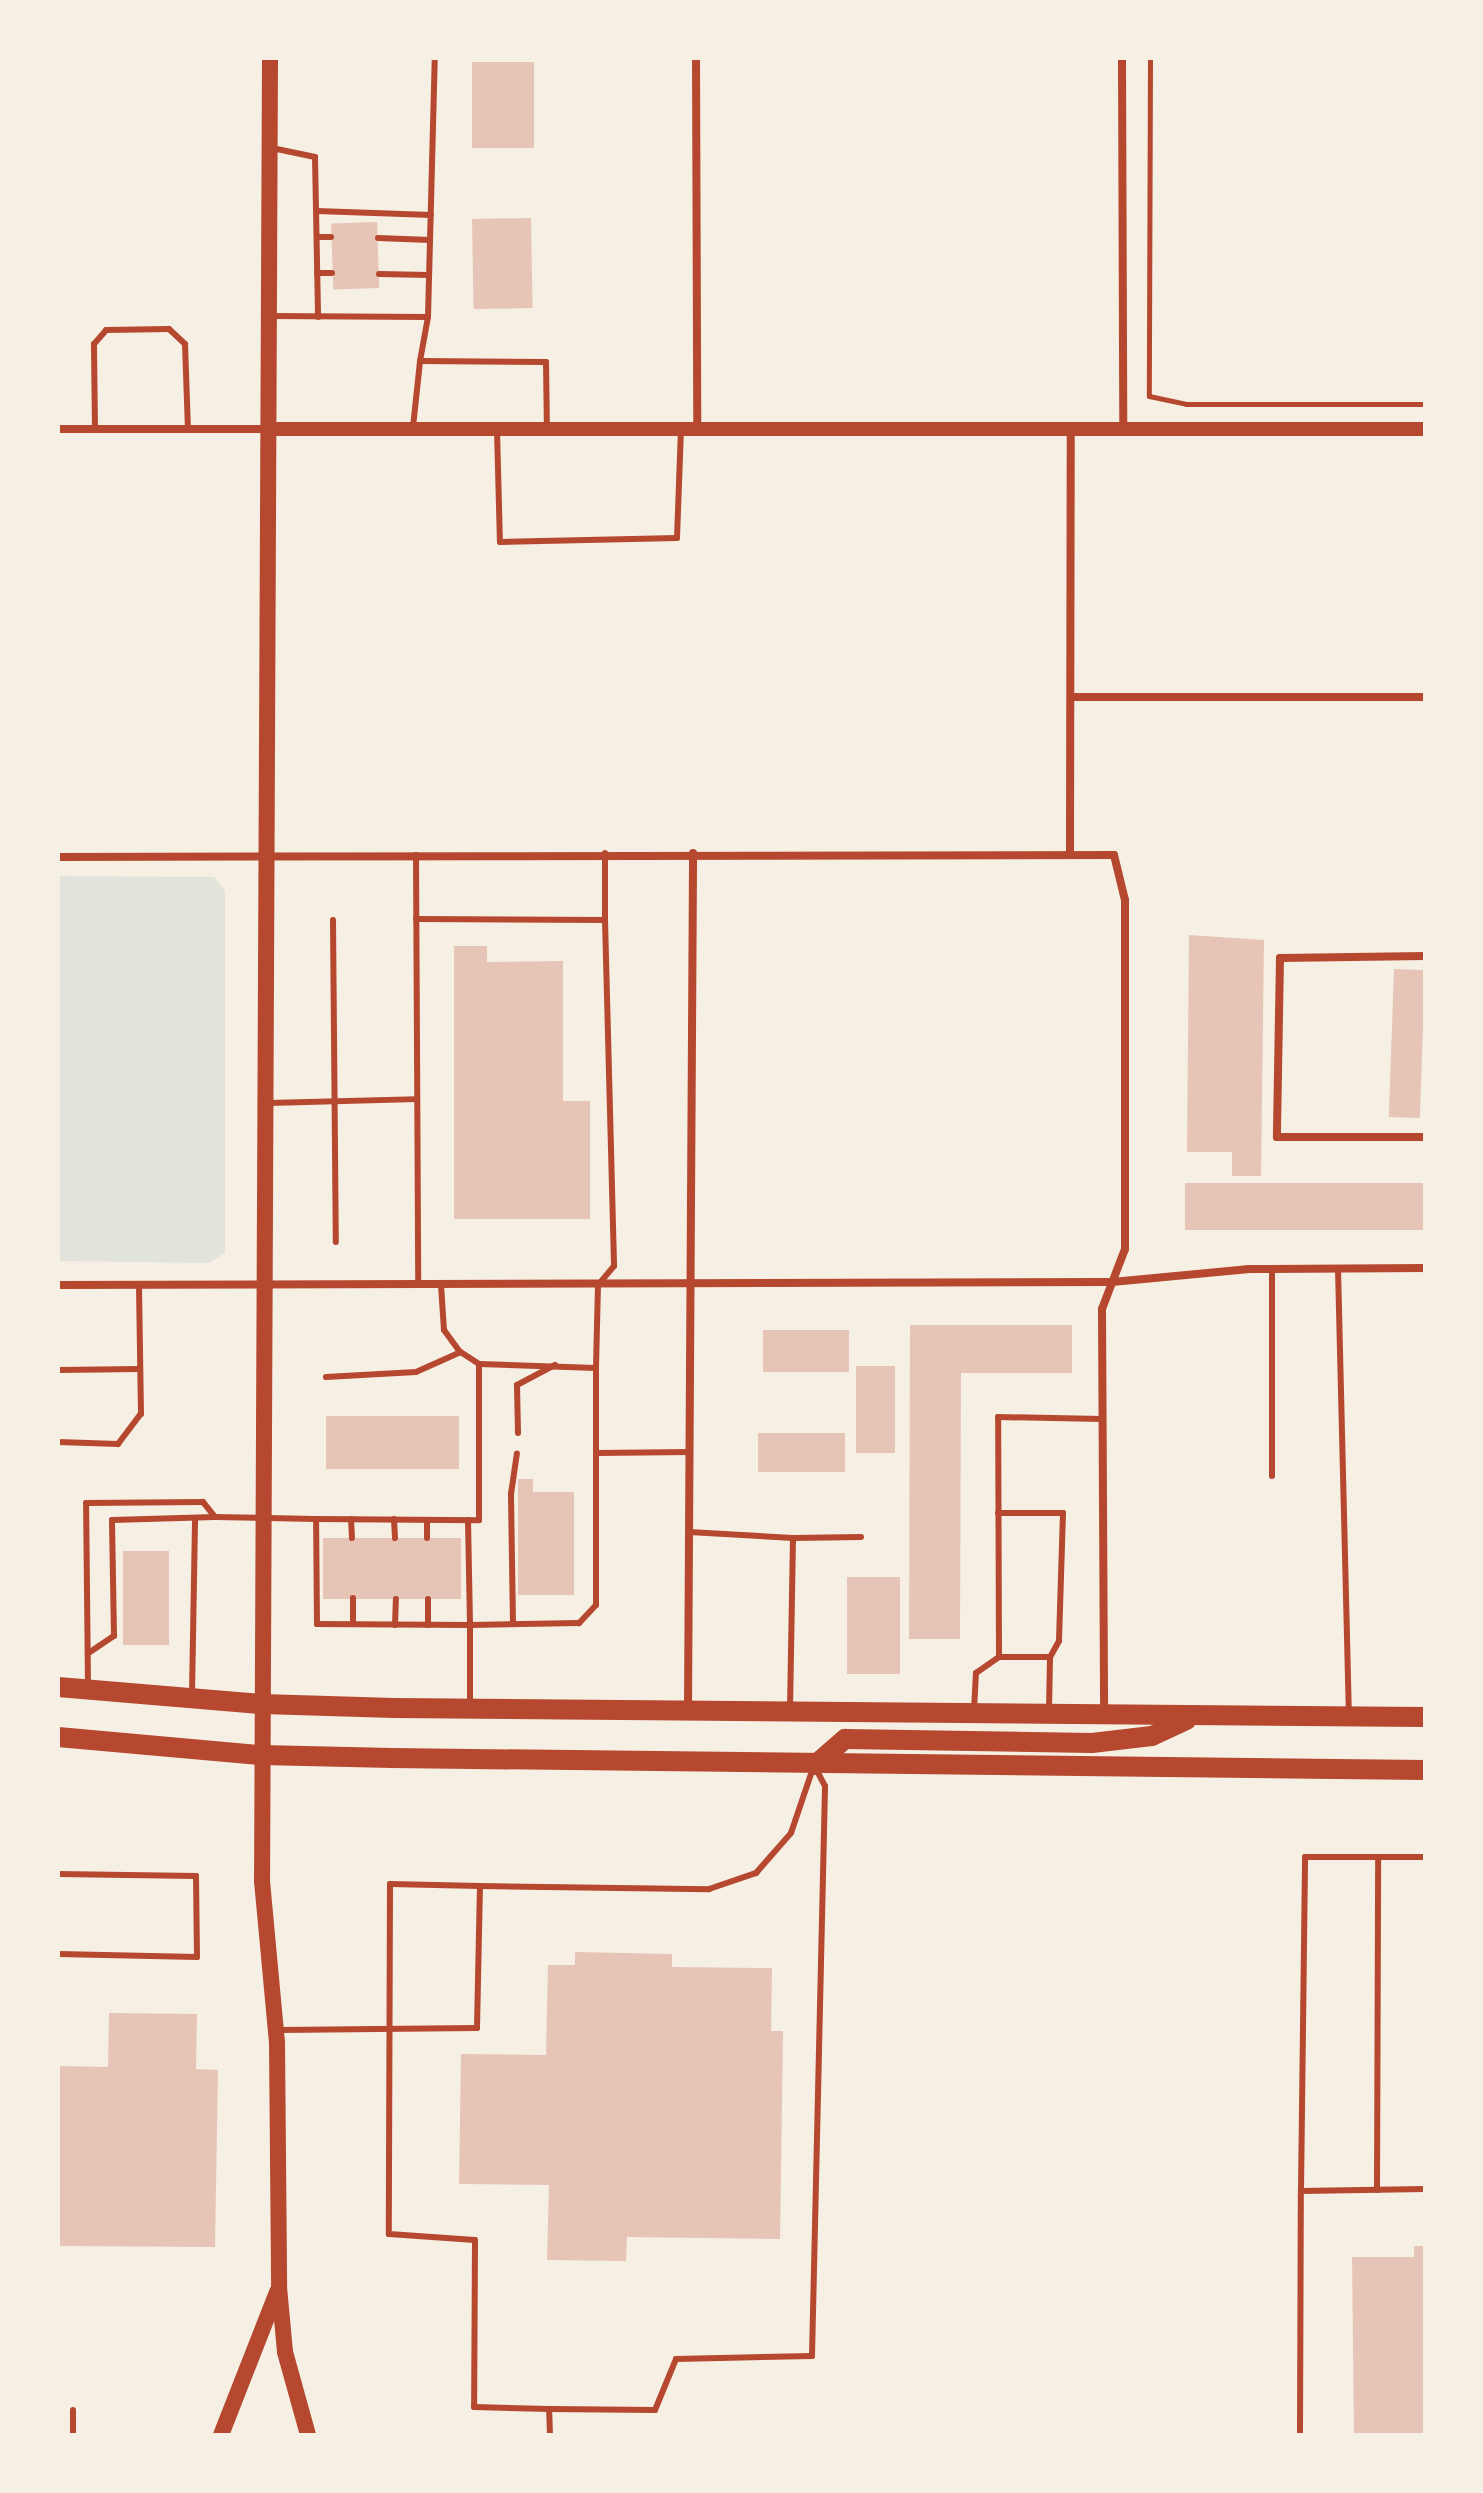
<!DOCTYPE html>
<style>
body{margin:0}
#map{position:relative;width:1483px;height:2493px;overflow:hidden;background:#f6efe4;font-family:"Exo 2",sans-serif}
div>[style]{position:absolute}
.green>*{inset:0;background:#e2e4dc}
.building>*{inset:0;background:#e6c5b7;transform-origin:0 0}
.path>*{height:5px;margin:-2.5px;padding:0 2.5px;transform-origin:2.5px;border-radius:2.5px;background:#b5482f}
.service>*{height:6px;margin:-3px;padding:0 3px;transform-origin:3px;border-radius:3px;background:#b5482f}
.minor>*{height:8px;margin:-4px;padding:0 4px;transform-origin:4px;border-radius:4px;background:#b5482f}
.tertiary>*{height:14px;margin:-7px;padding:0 7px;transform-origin:7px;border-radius:7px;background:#b5482f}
.secondary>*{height:16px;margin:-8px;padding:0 8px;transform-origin:8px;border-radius:8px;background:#b5482f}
.primary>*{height:20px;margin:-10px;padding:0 10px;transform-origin:10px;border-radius:10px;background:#b5482f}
span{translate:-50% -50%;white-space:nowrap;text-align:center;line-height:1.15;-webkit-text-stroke:7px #f6efe4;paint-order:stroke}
.frame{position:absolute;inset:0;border:60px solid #f6efe4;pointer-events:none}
</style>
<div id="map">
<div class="green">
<i style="clip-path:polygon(58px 876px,214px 877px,225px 891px,225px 1253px,209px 1263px,58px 1261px)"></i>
</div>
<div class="building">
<i style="left:472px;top:62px;width:62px;height:86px"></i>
<i style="left:531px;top:218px;width:90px;height:59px;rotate:89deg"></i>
<i style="left:377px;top:222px;width:66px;height:46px;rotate:88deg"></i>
<i style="clip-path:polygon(1189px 935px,1264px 940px,1261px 1176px,1232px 1176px,1232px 1152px,1187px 1152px)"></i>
<i style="clip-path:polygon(454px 946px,487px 946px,487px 962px,563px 961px,563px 1101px,590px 1101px,590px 1219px,454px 1219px)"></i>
<i style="left:1394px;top:969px;width:31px;height:148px;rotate:2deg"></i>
<i style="left:1185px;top:1183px;width:240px;height:47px"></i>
<i style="clip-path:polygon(910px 1325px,1072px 1325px,1072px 1373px,961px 1373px,960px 1639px,909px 1639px)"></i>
<i style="left:763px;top:1330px;width:86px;height:42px"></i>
<i style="left:856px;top:1366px;width:39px;height:87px"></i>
<i style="left:326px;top:1416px;width:133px;height:53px"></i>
<i style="left:758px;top:1433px;width:87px;height:39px"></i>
<i style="clip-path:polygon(518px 1479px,533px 1479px,533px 1492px,574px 1492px,574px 1595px,518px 1595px)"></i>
<i style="left:323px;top:1538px;width:138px;height:61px"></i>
<i style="left:123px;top:1551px;width:46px;height:94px"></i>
<i style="left:847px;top:1577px;width:53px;height:97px"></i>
<i style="clip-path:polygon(575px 1952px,672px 1954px,672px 1967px,772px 1968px,771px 2031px,783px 2031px,780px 2239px,627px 2237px,626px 2261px,547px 2260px,549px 2185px,459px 2184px,461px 2054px,546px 2055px,548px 1965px,575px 1965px)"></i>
<i style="clip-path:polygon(109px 2013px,197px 2014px,196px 2069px,218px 2070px,215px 2247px,58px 2246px,58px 2066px,108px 2067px)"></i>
<i style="clip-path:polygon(1414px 2246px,1425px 2246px,1425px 2435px,1354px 2435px,1352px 2257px,1414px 2257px)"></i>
</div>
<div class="path">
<i style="left:1150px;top:58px;width:338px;rotate:90.2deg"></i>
<i style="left:1149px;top:396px;width:38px;rotate:12deg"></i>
<i style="left:1186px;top:404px;width:239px"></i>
</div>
<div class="service">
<i style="left:272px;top:148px;width:44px;rotate:11.8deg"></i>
<i style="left:315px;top:157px;width:160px;rotate:88.9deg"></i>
<i style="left:317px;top:211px;width:114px;rotate:2deg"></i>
<i style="left:317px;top:237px;width:14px"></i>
<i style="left:378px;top:238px;width:52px;rotate:2.2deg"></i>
<i style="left:317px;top:273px;width:15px"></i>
<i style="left:379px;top:274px;width:50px;rotate:1.1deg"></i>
<i style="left:270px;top:316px;width:158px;rotate:0.4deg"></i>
<i style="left:428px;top:317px;width:45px;rotate:100.3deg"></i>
<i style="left:428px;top:317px;width:259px;rotate:-88.5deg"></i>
<i style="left:413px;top:427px;width:66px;rotate:-83.9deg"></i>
<i style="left:420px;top:361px;width:126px;rotate:0.5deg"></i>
<i style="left:546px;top:362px;width:68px;rotate:89.2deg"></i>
<i style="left:95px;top:429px;width:85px;rotate:-90.7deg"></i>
<i style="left:94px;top:344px;width:18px;rotate:-49deg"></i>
<i style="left:106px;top:330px;width:63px;rotate:-0.9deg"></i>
<i style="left:169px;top:329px;width:22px;rotate:43deg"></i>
<i style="left:185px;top:344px;width:85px;rotate:88deg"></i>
<i style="left:497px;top:430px;width:112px;rotate:88.5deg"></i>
<i style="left:500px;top:542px;width:177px;rotate:-1.3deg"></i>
<i style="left:677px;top:538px;width:108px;rotate:-87.9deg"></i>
<i style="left:605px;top:853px;width:67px;rotate:90deg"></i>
<i style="left:416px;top:855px;width:430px;rotate:89.7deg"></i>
<i style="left:416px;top:919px;width:189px;rotate:0.3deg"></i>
<i style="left:605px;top:920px;width:346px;rotate:88.5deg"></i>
<i style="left:614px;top:1266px;width:25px;rotate:130deg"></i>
<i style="left:598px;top:1285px;width:83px;rotate:91.4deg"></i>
<i style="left:333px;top:920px;width:322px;rotate:89.5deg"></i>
<i style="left:269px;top:1103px;width:148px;rotate:-1.5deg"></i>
<i style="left:1272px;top:1269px;width:207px;rotate:90deg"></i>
<i style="left:1338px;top:1269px;width:444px;rotate:88.6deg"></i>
<i style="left:441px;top:1285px;width:45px;rotate:86.2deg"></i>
<i style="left:444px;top:1330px;width:26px;rotate:54deg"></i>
<i style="left:459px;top:1351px;width:24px;rotate:33deg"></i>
<i style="left:58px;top:1370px;width:82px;rotate:-0.7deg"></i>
<i style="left:326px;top:1377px;width:90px;rotate:-3.2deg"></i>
<i style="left:416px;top:1372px;width:49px;rotate:-24deg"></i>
<i style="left:518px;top:1433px;width:48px;rotate:-91.2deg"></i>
<i style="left:517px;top:1385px;width:43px;rotate:-27.8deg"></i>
<i style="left:58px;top:1442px;width:60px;rotate:1.9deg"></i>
<i style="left:118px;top:1444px;width:38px;rotate:-53deg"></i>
<i style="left:141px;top:1414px;width:129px;rotate:-90.9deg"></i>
<i style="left:596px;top:1453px;width:94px;rotate:-0.6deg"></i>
<i style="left:998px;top:1513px;width:65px"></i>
<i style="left:1063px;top:1513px;width:128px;rotate:91.8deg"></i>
<i style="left:1059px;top:1641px;width:18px;rotate:119deg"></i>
<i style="left:351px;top:1519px;width:19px;rotate:87deg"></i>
<i style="left:394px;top:1519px;width:19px;rotate:87deg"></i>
<i style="left:427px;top:1520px;width:18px;rotate:90deg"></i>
<i style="left:468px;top:1520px;width:105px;rotate:88.9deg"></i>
<i style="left:470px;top:1625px;width:153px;rotate:-179.6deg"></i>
<i style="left:317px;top:1624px;width:105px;rotate:-90.5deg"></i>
<i style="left:316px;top:1519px;width:163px;rotate:0.4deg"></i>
<i style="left:479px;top:1520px;width:156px;rotate:-90deg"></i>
<i style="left:479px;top:1364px;width:117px;rotate:2deg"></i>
<i style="left:596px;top:1368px;width:237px;rotate:90deg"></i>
<i style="left:596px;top:1605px;width:25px;rotate:133deg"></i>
<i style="left:579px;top:1623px;width:109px;rotate:178.9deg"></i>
<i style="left:470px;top:1625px;width:80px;rotate:90deg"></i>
<i style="left:689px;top:1532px;width:104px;rotate:3.3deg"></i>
<i style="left:793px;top:1538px;width:172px;rotate:91deg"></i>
<i style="left:793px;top:1538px;width:68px;rotate:-0.8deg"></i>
<i style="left:353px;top:1598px;width:26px;rotate:90deg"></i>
<i style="left:428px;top:1599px;width:26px;rotate:90deg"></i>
<i style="left:513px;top:1624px;width:130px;rotate:-90.9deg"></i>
<i style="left:511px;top:1494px;width:41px;rotate:-81.7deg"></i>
<i style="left:395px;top:1625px;width:26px;rotate:-88deg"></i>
<i style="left:90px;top:1652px;width:29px;rotate:-34deg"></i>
<i style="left:114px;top:1636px;width:116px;rotate:-91deg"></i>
<i style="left:112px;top:1520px;width:103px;rotate:-1.7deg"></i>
<i style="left:88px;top:1686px;width:183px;rotate:-90.6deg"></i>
<i style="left:86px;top:1503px;width:117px;rotate:-0.5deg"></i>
<i style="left:203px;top:1502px;width:19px;rotate:51deg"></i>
<i style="left:215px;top:1517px;width:101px;rotate:1.1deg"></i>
<i style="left:192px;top:1694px;width:176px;rotate:-89deg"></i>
<i style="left:974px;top:1710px;width:37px;rotate:-87deg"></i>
<i style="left:976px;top:1673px;width:28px;rotate:-35deg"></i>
<i style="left:1049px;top:1710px;width:53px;rotate:-88.9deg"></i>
<i style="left:1050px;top:1657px;width:51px;rotate:180deg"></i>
<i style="left:999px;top:1657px;width:240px;rotate:-90.2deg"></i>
<i style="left:998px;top:1417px;width:104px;rotate:1.1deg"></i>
<i style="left:58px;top:1874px;width:138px;rotate:0.8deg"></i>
<i style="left:196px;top:1876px;width:81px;rotate:89.3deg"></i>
<i style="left:197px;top:1957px;width:139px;rotate:-178.8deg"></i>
<i style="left:480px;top:1886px;width:90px;rotate:-178.7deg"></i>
<i style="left:390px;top:1884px;width:350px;rotate:90.2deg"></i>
<i style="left:389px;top:2234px;width:86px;rotate:4deg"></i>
<i style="left:475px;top:2240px;width:167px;rotate:90.3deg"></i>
<i style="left:474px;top:2407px;width:75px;rotate:1.5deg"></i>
<i style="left:279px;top:2030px;width:198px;rotate:-0.6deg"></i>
<i style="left:477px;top:2028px;width:142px;rotate:-88.8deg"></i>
<i style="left:480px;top:1886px;width:229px;rotate:0.8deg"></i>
<i style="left:709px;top:1889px;width:50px;rotate:-18.8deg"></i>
<i style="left:756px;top:1873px;width:53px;rotate:-48.8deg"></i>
<i style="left:791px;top:1833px;width:69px;rotate:-71.3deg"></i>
<i style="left:1377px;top:2190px;width:333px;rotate:-89.8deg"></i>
<i style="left:1301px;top:2191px;width:334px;rotate:-89.3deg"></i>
<i style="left:1305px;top:1857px;width:120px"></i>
<i style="left:73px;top:2410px;width:25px;rotate:90deg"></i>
<i style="left:550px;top:2435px;width:26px;rotate:-92deg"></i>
<i style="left:549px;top:2409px;width:106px;rotate:0.5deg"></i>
<i style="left:655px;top:2410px;width:55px;rotate:-67.6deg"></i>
<i style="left:676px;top:2359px;width:136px;rotate:-1.3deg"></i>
<i style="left:812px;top:2356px;width:570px;rotate:-88.69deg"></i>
<i style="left:825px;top:1786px;width:19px;rotate:-118deg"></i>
<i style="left:1300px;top:2435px;width:244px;rotate:-89.8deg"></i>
<i style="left:1301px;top:2191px;width:124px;rotate:-0.9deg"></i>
</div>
<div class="minor">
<i style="left:696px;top:58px;width:372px;rotate:89.8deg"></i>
<i style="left:1122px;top:58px;width:373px;rotate:89.8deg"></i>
<i style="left:58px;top:429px;width:211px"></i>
<i style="left:1071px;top:697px;width:354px"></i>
<i style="left:1070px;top:855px;width:424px;rotate:-89.9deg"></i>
<i style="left:58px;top:857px;width:1056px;rotate:-0.11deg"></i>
<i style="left:1114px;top:855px;width:46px;rotate:76.3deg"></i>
<i style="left:1125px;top:900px;width:349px;rotate:90deg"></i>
<i style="left:1125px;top:1249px;width:64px;rotate:111deg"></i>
<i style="left:1102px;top:1309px;width:406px;rotate:89.7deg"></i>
<i style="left:1425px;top:956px;width:145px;rotate:179.2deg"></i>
<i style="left:1280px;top:958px;width:179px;rotate:91deg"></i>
<i style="left:1277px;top:1137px;width:148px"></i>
<i style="left:58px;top:1285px;width:1054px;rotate:-0.16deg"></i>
<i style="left:1112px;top:1282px;width:138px;rotate:-5.4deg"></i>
<i style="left:1249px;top:1269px;width:176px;rotate:-0.3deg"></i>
<i style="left:688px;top:1708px;width:855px;rotate:-89.66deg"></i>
</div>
<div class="tertiary">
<i style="left:270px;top:429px;width:1155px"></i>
</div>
<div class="secondary">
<i style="left:270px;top:58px;width:1823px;rotate:90.25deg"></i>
<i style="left:262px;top:1881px;width:162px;rotate:84.7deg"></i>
<i style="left:277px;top:2042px;width:245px;rotate:89.5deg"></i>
<i style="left:279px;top:2287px;width:65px;rotate:84.7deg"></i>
<i style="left:285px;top:2352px;width:86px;rotate:74.5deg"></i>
<i style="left:221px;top:2435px;width:154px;rotate:-68.6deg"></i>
</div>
<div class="primary">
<i style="left:58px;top:1687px;width:205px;rotate:4.8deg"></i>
<i style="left:262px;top:1704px;width:132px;rotate:1.7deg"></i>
<i style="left:394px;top:1708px;width:1031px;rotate:0.5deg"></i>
<i style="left:58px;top:1737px;width:204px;rotate:5.1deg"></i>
<i style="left:261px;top:1755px;width:131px;rotate:1.3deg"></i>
<i style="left:392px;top:1758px;width:1033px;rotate:0.67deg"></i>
<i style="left:815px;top:1765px;width:40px;rotate:-41deg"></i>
<i style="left:845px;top:1739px;width:247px;rotate:0.9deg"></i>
<i style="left:1092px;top:1743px;width:60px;rotate:-6.7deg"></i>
<i style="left:1152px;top:1736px;width:38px;rotate:-25deg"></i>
</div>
<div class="frame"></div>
</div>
